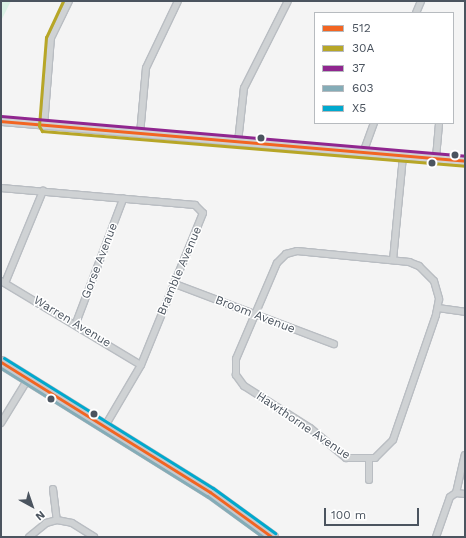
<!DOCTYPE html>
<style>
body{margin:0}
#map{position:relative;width:466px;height:538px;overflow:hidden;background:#f4f4f4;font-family:"Work Sans",sans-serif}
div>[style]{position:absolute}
.green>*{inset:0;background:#daf1e5}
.roads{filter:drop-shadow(1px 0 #b9bdc2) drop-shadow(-1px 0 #b9bdc2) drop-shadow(0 1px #b9bdc2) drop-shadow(0 -1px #b9bdc2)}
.minor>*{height:6px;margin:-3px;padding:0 3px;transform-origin:3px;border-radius:3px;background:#cfd2d4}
.tertiary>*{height:8px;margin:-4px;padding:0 4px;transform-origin:4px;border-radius:4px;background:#cfd2d4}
.trunk>*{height:11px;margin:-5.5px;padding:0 5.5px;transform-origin:5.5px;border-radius:5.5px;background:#c6c9ce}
.bus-1>*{height:3px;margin:-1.5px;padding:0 1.5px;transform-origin:1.5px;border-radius:1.5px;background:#f26522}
.bus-2>*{height:3px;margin:-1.5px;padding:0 1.5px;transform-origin:1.5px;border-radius:1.5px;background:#b7a627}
.bus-3>*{height:3px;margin:-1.5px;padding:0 1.5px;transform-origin:1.5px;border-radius:1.5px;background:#90268f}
.bus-4>*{height:3px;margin:-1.5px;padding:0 1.5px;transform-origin:1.5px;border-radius:1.5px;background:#84acb7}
.bus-5>*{height:3px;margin:-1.5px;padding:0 1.5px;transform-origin:1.5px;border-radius:1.5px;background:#00a9ce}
.dots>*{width:11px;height:11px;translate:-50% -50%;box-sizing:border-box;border:2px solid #fff;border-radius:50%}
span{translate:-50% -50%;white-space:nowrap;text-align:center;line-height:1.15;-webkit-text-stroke:3px #fff;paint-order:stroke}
.street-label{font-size:12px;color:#4b545f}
.frame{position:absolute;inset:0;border:2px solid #4b545f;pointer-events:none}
.legend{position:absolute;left:314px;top:12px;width:140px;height:112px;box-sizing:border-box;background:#fff;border:1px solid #b7bbbf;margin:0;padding:5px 7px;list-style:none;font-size:12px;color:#4b545f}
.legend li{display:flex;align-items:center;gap:8px;height:20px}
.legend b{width:20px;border:1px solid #b7bbbf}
.north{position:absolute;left:12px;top:486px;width:40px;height:40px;-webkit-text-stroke:3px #fff;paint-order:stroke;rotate:140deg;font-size:11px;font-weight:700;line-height:16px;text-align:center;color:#4b545f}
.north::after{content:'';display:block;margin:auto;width:14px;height:18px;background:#4b545f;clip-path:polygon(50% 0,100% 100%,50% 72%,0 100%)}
.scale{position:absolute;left:324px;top:508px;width:95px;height:18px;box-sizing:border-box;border:2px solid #4b545f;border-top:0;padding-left:5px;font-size:12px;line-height:14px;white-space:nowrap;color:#4b545f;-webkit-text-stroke:3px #fff;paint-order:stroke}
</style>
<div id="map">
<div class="green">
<i style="clip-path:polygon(1px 1px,11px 1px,1px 21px)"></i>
</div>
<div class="roads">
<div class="minor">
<i style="left:416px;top:13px;width:13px;rotate:-67deg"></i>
<i style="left:44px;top:126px;width:88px;rotate:-85.5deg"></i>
<i style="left:51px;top:38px;width:41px;rotate:-64.1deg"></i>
<i style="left:140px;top:134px;width:66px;rotate:-84.8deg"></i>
<i style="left:146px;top:68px;width:74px;rotate:-64.5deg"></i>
<i style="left:238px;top:142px;width:54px;rotate:-83.7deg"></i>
<i style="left:244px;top:88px;width:97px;rotate:-63.2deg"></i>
<i style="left:363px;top:153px;width:32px;rotate:-70deg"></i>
<i style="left:436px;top:158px;width:35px;rotate:-85deg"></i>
<i style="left:1px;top:188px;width:195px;rotate:5deg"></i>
<i style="left:195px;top:205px;width:11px;rotate:45deg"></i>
<i style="left:203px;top:213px;width:164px;rotate:112.2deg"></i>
<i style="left:141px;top:365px;width:71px;rotate:120.5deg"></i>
<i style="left:297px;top:251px;width:113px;rotate:5.6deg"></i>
<i style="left:409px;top:262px;width:11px;rotate:22deg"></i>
<i style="left:419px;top:266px;width:21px;rotate:45deg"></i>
<i style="left:434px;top:281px;width:19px;rotate:74deg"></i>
<i style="left:439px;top:299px;width:16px;rotate:101deg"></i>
<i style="left:436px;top:315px;width:132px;rotate:109deg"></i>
<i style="left:393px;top:440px;width:25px;rotate:135deg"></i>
<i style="left:375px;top:458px;width:29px;rotate:180deg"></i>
<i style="left:346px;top:458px;width:47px;rotate:-140.2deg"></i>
<i style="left:310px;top:428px;width:78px;rotate:-147.5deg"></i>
<i style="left:244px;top:386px;width:14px;rotate:-126deg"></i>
<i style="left:236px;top:375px;width:16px;rotate:-90deg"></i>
<i style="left:236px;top:359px;width:104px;rotate:-66.9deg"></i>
<i style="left:277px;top:263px;width:13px;rotate:-45deg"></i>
<i style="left:286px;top:254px;width:11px;rotate:-15deg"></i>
<i style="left:393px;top:260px;width:104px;rotate:-84.5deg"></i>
<i style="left:1px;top:281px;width:163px;rotate:31deg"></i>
<i style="left:5px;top:283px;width:100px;rotate:-67.6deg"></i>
<i style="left:175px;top:284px;width:170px;rotate:20.7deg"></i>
<i style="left:438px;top:308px;width:27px;rotate:8deg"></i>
<i style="left:76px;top:323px;width:133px;rotate:-69.2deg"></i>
<i style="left:1px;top:423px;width:52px;rotate:-58.5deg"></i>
<i style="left:369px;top:460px;width:20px;rotate:90deg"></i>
<i style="left:53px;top:489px;width:31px;rotate:83deg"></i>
<i style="left:456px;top:493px;width:39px;rotate:-77deg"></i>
<i style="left:29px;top:537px;width:22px;rotate:-39deg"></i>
<i style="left:46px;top:523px;width:11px;rotate:-15deg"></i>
<i style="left:57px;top:520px;width:15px;rotate:11deg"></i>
<i style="left:72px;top:523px;width:26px;rotate:32deg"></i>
<i style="left:436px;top:537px;width:42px;rotate:-70.7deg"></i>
<i style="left:450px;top:497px;width:7px;rotate:-34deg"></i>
<i style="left:456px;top:493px;width:9px;rotate:6deg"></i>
</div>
<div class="tertiary">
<i style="left:1px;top:121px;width:466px;rotate:4.9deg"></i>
</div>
<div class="trunk">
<i style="left:1px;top:362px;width:246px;rotate:31.9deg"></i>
<i style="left:210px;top:492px;width:77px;rotate:36deg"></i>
</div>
</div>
<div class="bus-1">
<i style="left:1px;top:121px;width:466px;rotate:4.9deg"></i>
<i style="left:1px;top:362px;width:246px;rotate:31.9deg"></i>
<i style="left:210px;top:492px;width:77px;rotate:36deg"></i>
</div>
<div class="bus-2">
<i style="left:63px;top:1px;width:40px;rotate:115deg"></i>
<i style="left:46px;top:37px;width:89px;rotate:94.5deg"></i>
<i style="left:39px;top:126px;width:6px;rotate:59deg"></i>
<i style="left:42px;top:131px;width:424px;rotate:4.7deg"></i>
</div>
<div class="bus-3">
<i style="left:1px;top:116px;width:466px;rotate:4.9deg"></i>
</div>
<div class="bus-4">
<i style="left:1px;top:368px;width:243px;rotate:31.9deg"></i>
<i style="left:207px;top:496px;width:69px;rotate:36.2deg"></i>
</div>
<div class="bus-5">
<i style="left:4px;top:358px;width:246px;rotate:31.9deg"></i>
<i style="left:213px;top:488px;width:77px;rotate:36deg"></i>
</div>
<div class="dots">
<i style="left:261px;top:138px;background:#4b545f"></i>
<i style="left:455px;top:155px;background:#4b545f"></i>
<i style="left:432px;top:163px;background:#4b545f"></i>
<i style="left:51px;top:399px;background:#4b545f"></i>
<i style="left:94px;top:414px;background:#4b545f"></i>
</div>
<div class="street-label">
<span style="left:100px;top:261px;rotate:-69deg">Gorse Avenue</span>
<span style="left:180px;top:271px;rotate:-67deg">Bramble Avenue</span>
<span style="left:255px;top:315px;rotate:21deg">Broom Avenue</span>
<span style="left:72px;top:322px;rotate:31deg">Warren Avenue</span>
<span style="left:303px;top:426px;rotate:34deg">Hawthorne Avenue</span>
</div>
<div class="frame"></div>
<ul class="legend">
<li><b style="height:5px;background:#f26522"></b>512</li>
<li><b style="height:5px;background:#b7a627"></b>30A</li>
<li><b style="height:5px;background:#90268f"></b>37</li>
<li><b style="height:5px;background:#84acb7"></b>603</li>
<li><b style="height:5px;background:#00a9ce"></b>X5</li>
</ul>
<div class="north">N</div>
<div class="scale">100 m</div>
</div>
